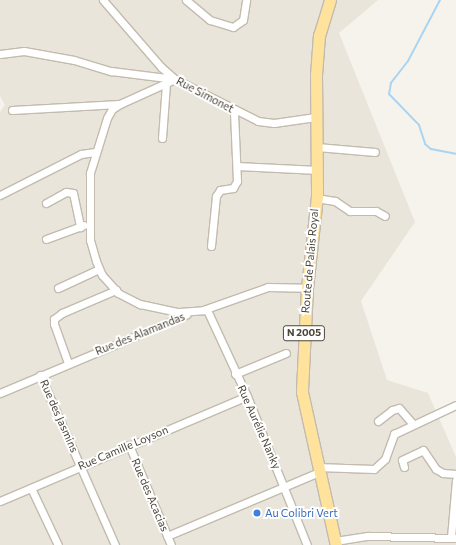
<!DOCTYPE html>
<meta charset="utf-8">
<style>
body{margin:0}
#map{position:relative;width:456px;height:545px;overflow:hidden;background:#f6f3ec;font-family:Commissioner,sans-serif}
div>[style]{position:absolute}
.residential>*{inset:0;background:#eae5da}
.stream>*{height:2px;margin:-1px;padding:0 1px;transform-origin:1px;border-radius:1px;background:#a9d4f2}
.roads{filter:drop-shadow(1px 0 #c2bbae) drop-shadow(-1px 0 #c2bbae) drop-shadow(0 1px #c2bbae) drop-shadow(0 -1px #c2bbae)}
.street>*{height:7px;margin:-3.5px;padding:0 3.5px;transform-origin:3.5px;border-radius:3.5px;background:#fff}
.primary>*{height:11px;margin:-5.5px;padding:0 5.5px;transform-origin:5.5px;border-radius:5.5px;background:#ffe39c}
.dots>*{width:11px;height:11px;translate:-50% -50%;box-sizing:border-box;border:2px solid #fff;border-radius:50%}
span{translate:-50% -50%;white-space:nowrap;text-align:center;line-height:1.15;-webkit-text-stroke:4px #fff;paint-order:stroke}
.shield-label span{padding:1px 3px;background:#fff;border:1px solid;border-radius:3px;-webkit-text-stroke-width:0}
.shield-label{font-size:10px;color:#4b4439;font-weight:700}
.street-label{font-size:11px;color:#4b4439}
.shop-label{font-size:11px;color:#366cbe}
.left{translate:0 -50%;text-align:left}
</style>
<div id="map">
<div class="residential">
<i style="clip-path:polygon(0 0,378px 0,339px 33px,415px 222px,361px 301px,387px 380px,428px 393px,456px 457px,456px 545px,0 545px,0 112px,5px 105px,0 96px)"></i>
</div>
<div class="stream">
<i style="left:440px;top:0;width:69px;rotate:117.7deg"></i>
<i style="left:408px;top:61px;width:28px;rotate:128deg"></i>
<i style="left:391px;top:83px;width:11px;rotate:100deg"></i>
<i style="left:389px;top:94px;width:43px;rotate:45.9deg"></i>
<i style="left:419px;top:125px;width:20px;rotate:72deg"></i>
<i style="left:425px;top:144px;width:8px;rotate:40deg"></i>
<i style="left:431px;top:149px;width:25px;rotate:11deg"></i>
</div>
<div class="roads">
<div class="street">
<i style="left:103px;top:0;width:89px;rotate:49.1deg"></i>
<i style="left:161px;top:67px;width:18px;rotate:41deg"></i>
<i style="left:175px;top:79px;width:93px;rotate:26.8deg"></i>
<i style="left:258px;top:121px;width:16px;rotate:7deg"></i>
<i style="left:274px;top:123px;width:42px;rotate:-8.1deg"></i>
<i style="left:186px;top:0;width:31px;rotate:40deg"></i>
<i style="left:210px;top:20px;width:24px;rotate:17deg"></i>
<i style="left:233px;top:27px;width:12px;rotate:-35deg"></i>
<i style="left:243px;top:20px;width:20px;rotate:-81deg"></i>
<i style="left:0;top:54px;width:24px;rotate:-7deg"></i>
<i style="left:24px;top:51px;width:51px;rotate:10.2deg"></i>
<i style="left:74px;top:60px;width:39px;rotate:17deg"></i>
<i style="left:111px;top:71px;width:64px;rotate:7.1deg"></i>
<i style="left:175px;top:79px;width:60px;rotate:155.6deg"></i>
<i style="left:120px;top:104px;width:9px;rotate:148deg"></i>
<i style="left:112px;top:109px;width:10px;rotate:119deg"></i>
<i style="left:107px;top:118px;width:58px;rotate:107.2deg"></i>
<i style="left:90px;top:173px;width:67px;rotate:90deg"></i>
<i style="left:90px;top:240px;width:22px;rotate:74deg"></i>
<i style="left:96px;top:261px;width:15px;rotate:67deg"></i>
<i style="left:102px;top:275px;width:24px;rotate:48deg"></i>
<i style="left:118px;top:293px;width:25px;rotate:27deg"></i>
<i style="left:140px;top:304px;width:40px;rotate:12deg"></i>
<i style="left:179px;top:312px;width:28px;rotate:-4deg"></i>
<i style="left:207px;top:310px;width:95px;rotate:65.1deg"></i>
<i style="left:247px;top:396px;width:161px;rotate:68.1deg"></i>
<i style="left:12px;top:110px;width:107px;rotate:-3.2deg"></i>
<i style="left:162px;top:138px;width:55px;rotate:-85.8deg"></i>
<i style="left:317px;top:147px;width:58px;rotate:4.9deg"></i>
<i style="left:237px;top:166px;width:81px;rotate:2.8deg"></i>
<i style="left:0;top:195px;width:91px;rotate:-26.8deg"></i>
<i style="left:81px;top:154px;width:14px;rotate:-8deg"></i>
<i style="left:316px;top:198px;width:19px;rotate:9deg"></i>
<i style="left:335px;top:201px;width:18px;rotate:34deg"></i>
<i style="left:350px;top:211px;width:26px"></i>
<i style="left:376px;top:211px;width:10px;rotate:29deg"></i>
<i style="left:46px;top:203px;width:23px;rotate:-29deg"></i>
<i style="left:66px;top:192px;width:7px;rotate:8deg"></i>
<i style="left:73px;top:193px;width:35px;rotate:78deg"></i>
<i style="left:46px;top:239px;width:40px;rotate:-20.2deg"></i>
<i style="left:211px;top:246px;width:50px;rotate:-84.3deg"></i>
<i style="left:216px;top:196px;width:7px;rotate:-56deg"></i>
<i style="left:220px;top:190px;width:13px;rotate:-9deg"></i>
<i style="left:233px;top:188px;width:8px;rotate:-60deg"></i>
<i style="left:237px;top:181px;width:70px;rotate:-92.5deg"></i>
<i style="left:58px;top:288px;width:45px;rotate:-24.9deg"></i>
<i style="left:203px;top:310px;width:69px;rotate:-19.5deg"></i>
<i style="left:268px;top:287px;width:39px;rotate:1deg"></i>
<i style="left:68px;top:363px;width:41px;rotate:-109.7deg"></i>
<i style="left:54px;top:324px;width:5px;rotate:-90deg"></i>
<i style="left:54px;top:319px;width:10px;rotate:-37deg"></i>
<i style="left:62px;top:313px;width:59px;rotate:-23.1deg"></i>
<i style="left:235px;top:374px;width:55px;rotate:-22.4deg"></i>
<i style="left:40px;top:375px;width:186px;rotate:66.2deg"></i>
<i style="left:0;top:393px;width:202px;rotate:-22.8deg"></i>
<i style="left:378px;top:421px;width:18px;rotate:-38deg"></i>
<i style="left:392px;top:410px;width:7px;rotate:-16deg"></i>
<i style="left:399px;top:408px;width:20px;rotate:49deg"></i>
<i style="left:129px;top:445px;width:108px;rotate:67.2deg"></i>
<i style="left:317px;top:467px;width:57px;rotate:2deg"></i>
<i style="left:374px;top:469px;width:15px;rotate:-42deg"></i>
<i style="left:385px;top:459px;width:27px;rotate:-70deg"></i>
<i style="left:394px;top:434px;width:68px;rotate:-25.1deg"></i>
<i style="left:404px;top:467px;width:7px;rotate:-106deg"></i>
<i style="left:402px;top:460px;width:23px;rotate:-25deg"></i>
<i style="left:423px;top:450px;width:23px;rotate:56deg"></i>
<i style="left:436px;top:469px;width:8px;rotate:30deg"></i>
<i style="left:443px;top:473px;width:13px;rotate:4deg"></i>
<i style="left:31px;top:488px;width:63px;rotate:64.7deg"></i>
<i style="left:0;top:501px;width:268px;rotate:-23deg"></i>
<i style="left:167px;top:536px;width:165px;rotate:-22.8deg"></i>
<i style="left:451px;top:537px;width:57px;rotate:-85deg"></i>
<i style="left:335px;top:541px;width:33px;rotate:-9deg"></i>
<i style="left:368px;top:536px;width:88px;rotate:1.3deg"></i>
</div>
<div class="primary">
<i style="left:330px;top:0;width:37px;rotate:107deg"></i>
<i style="left:319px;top:35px;width:40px;rotate:94.3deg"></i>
<i style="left:316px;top:75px;width:121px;rotate:89.5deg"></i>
<i style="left:317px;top:196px;width:93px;rotate:96.2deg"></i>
<i style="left:307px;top:288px;width:104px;rotate:92.8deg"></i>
<i style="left:302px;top:392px;width:157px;rotate:77.5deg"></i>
</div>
</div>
<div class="dots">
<i style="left:257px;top:513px;background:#3f7fe0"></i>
</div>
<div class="shield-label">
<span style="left:304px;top:333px">N 2005</span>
</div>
<div class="street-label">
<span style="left:205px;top:95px;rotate:28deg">Rue Simonet</span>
<span style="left:310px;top:261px;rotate:-85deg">Route de Palais Royal</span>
<span style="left:140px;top:334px;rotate:-22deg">Rue des Alamandas</span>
<span style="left:59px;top:416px;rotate:66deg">Rue des Jasmins</span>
<span style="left:259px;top:427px;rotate:66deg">Rue Aurélie Nanky</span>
<span style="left:123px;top:448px;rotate:-23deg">Rue Camille Loyson</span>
<span style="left:150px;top:495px;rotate:67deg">Rue des Acacias</span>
</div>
<div class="shop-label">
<span class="left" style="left:265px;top:513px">Au Colibri Vert</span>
</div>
</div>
